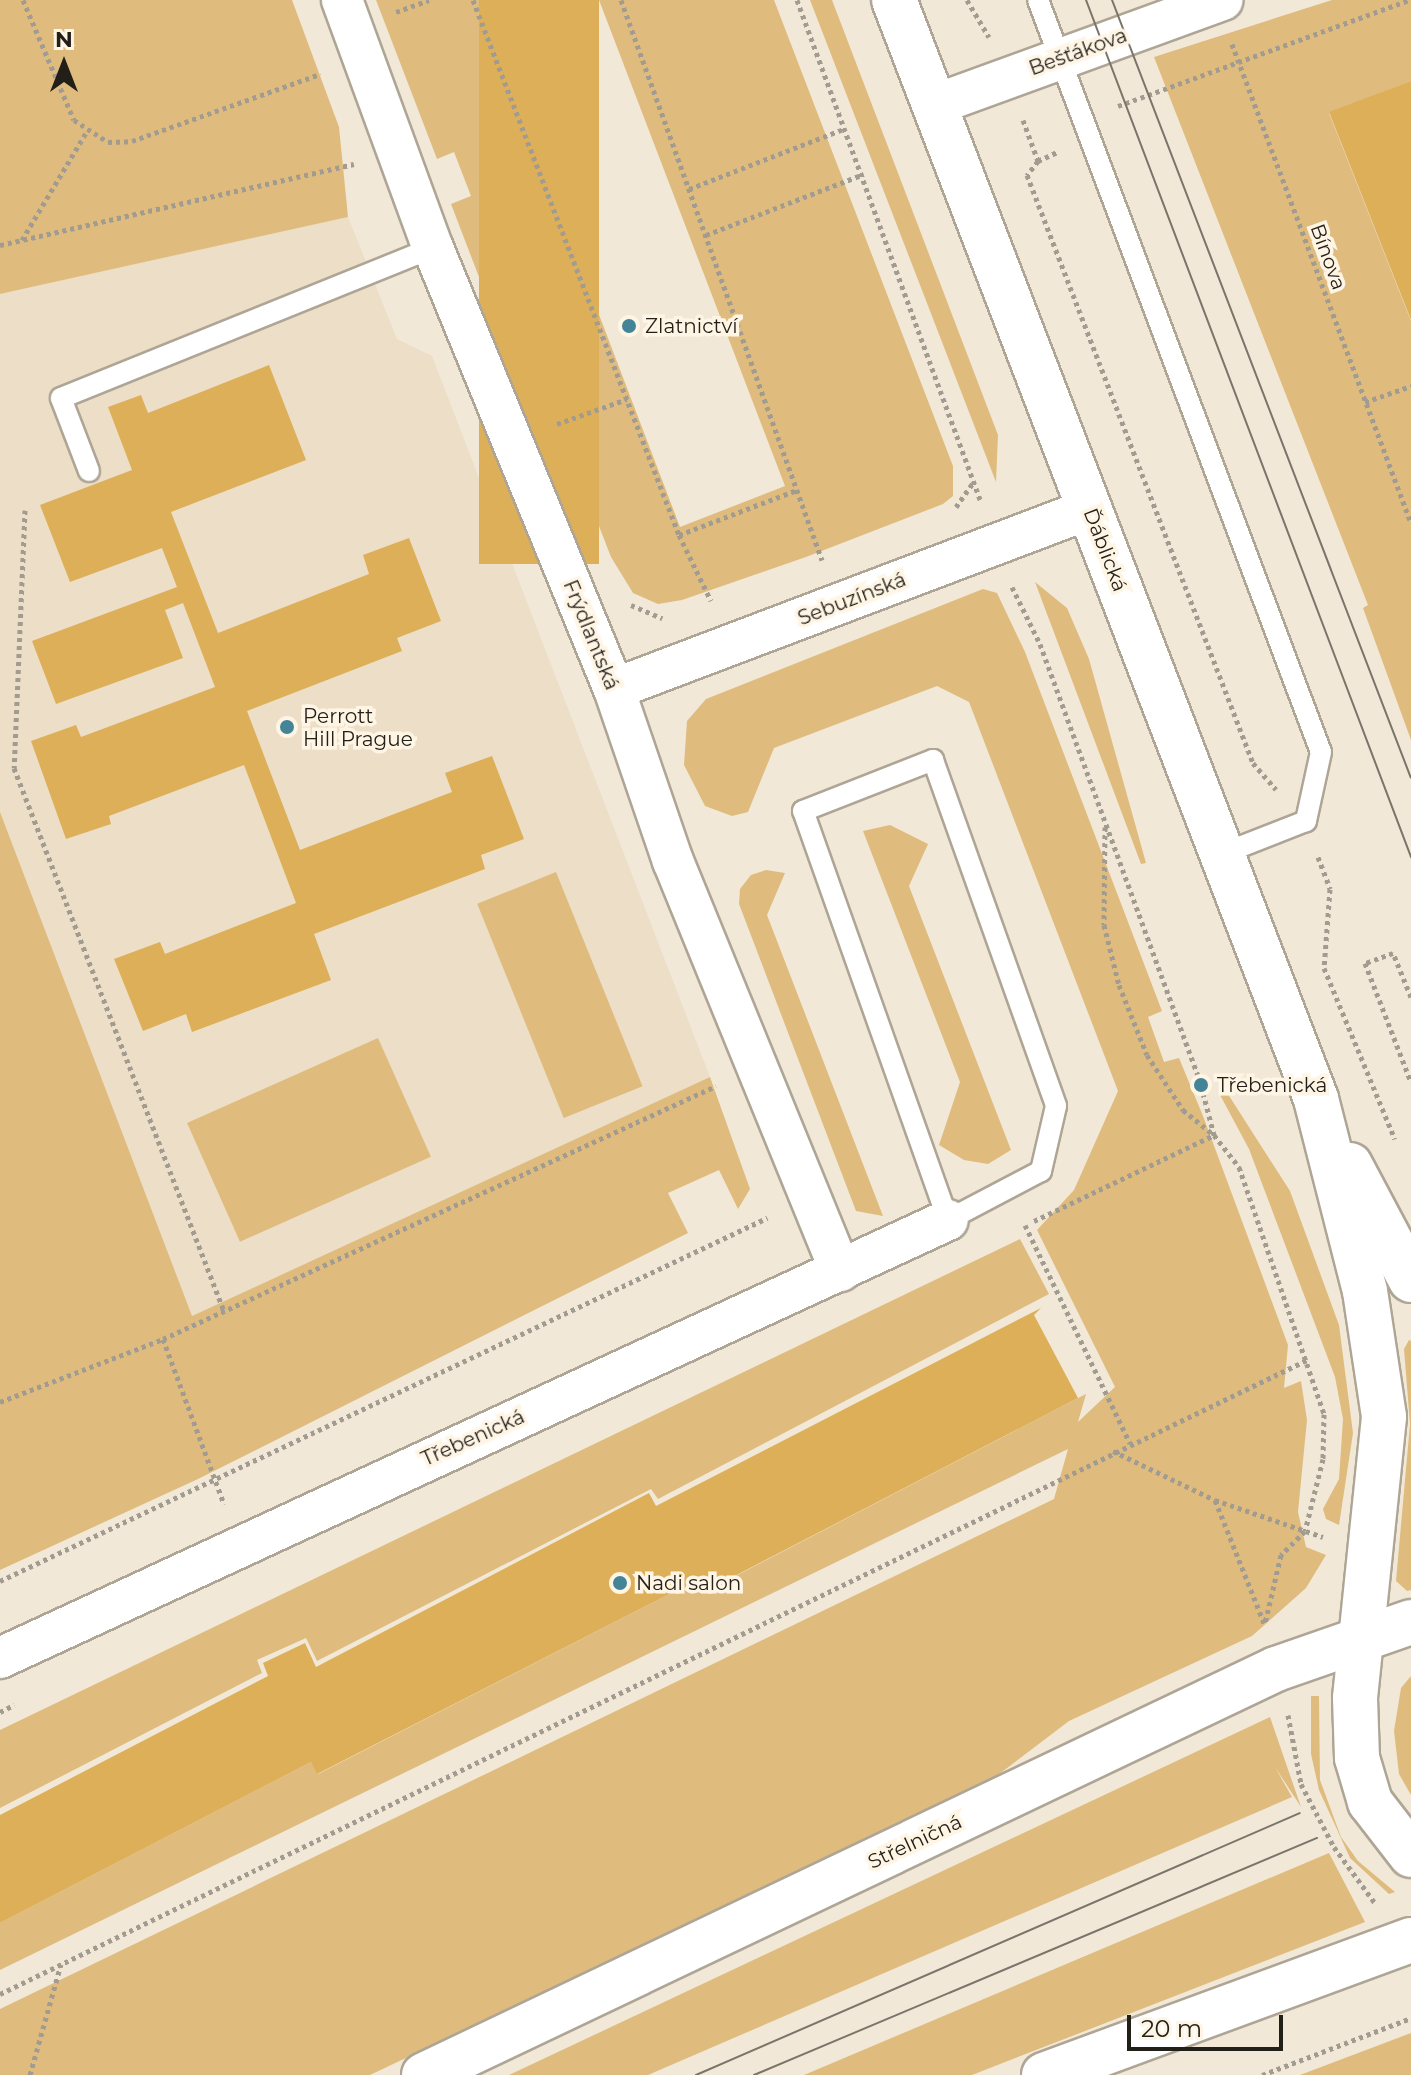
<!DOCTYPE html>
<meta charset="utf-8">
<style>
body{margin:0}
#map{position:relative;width:1411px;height:2075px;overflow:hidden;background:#f1e8d8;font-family:Montserrat,sans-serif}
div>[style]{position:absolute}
.built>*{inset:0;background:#ecdec7}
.green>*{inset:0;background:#dfbc7d;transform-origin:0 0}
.building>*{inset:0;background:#ddaf58;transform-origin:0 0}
.path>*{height:5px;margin-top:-2.5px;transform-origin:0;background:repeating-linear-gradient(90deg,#a29b8f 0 4px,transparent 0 8px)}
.roads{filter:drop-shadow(2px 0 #aea595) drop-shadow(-2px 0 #aea595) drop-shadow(0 2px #aea595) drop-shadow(0 -2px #aea595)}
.service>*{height:20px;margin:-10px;padding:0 10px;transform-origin:10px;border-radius:10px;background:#fff}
.minor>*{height:40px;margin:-20px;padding:0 20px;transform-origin:20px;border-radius:20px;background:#fff}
.secondary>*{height:44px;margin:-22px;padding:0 22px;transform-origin:22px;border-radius:22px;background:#fff}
.tram>*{height:2px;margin:-1px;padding:0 1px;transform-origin:1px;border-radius:1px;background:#7a7469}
.dots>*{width:22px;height:22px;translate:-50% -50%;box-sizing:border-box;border:4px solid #fff5e5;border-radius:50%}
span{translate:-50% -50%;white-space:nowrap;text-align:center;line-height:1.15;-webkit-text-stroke:7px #fff5e5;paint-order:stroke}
.street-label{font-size:20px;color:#221e18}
.poi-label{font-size:20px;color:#221e18}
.left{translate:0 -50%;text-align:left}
.north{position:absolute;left:24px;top:24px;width:80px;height:80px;-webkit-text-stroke:6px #fff5e5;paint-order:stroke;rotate:0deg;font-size:22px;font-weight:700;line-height:32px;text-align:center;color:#221e18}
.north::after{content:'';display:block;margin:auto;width:28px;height:36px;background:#221e18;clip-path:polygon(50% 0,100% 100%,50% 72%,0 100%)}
.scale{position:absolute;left:1127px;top:2015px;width:156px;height:36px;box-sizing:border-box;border:4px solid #221e18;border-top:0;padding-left:10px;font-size:24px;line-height:28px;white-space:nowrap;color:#221e18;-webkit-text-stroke:6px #fff5e5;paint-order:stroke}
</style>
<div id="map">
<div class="built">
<i style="clip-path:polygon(348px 217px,397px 339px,432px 356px,710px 1077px,192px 1316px,0 1391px,0 294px)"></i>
</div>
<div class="green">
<i style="clip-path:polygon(0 0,292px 0,339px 127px,348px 217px,0 294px)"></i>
<i style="clip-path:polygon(376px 0,479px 0,680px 527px,785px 486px,599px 0,774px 0,953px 466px,953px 496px,943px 504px,806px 557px,682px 600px,658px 604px,633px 593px,611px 557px,564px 436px,543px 444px,451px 204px,471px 196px,454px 152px,437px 159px)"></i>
<i style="clip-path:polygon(810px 0,832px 0,998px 435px,996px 482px)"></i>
<i style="clip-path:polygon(1332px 0,1411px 0,1411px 81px,1329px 113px,1411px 321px,1411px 740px,1363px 608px,1368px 605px,1154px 57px)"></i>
<i style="clip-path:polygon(1035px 582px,1067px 608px,1089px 659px,1146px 863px,1141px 864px)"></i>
<i style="clip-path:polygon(983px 589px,997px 593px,1025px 652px,1162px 1011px,1148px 1017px,1164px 1062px,1179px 1058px,1203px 1116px,1288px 1345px,1284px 1388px,1301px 1381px,1307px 1420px,1298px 1512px,1306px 1547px,1326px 1555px,1306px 1588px,1252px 1636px,1069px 1721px,990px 1781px,370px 2075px,0 2075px,0 2009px,1054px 1499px,1068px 1449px,0 1970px,0 1923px,311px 1762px,318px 1774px,693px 1582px,701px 1594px,1086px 1394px,1078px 1422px,1115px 1387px,1037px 1230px,1074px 1190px,1118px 1091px,969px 702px,937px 686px,774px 748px,748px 812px,732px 816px,705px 806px,684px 765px,687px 721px,706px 699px)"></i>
<i style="clip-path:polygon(0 812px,192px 1316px,710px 1077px,750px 1189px,738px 1209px,719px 1170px,668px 1193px,688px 1233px,198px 1479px,0 1570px)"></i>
<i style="clip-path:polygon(890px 825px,928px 844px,909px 886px,1011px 1150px,988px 1164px,964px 1160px,939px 1145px,960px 1082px,863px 831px)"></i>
<i style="clip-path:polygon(766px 870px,785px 873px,767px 915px,883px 1216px,856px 1211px,739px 904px,740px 889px,751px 875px)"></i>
<i style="left:556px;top:872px;width:231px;height:85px;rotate:68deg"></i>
<i style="left:378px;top:1038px;width:130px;height:209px;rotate:66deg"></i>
<i style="clip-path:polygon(1226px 1091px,1290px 1191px,1339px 1325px,1353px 1433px,1339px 1525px,1326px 1519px,1323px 1509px,1339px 1479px,1343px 1419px,1335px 1377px,1249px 1149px,1219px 1093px)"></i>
<i style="clip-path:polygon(1020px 1239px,1049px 1294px,658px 1499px,651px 1489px,317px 1661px,306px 1638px,257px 1660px,262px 1673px,0 1808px,0 1730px)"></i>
<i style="clip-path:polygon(1409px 1340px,1411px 1341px,1411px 1590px,1407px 1591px,1396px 1581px,1410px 1424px,1404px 1349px)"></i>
<i style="clip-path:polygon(1411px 1676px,1411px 1795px,1399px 1774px,1394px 1731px,1401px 1688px)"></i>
<i style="clip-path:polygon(1311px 1696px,1319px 1696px,1320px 1780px,1341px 1837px,1358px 1861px,1395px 1892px,1389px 1894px,1350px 1858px,1319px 1790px,1311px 1754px)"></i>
<i style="clip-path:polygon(1270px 1717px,1301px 1807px,1275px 1767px,1292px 1797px,648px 2075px,509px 2075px)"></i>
<i style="clip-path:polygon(1329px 1853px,1365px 1922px,972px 2075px,804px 2075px)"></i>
<i style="clip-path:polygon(1411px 2033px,1411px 2075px,1300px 2075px)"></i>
</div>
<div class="building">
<i style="left:479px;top:0;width:120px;height:564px"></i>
<i style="clip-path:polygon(1411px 81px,1411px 320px,1329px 112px)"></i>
<i style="clip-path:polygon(269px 365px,306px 460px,171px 512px,218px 633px,369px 574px,363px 555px,409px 538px,441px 621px,397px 638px,402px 651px,247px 711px,300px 850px,452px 792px,445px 773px,492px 756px,524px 839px,481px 855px,485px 869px,314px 934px,331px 980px,192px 1032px,186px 1014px,143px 1031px,114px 959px,160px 942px,165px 954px,296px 903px,244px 765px,109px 816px,111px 824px,66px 839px,31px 741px,76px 725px,81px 737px,215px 687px,183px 603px,165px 610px,183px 658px,56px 704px,32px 641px,177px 587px,162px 548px,70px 582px,40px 505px,132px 470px,108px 407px,141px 395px,148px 413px)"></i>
<i style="clip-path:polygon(1041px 1308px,1034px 1315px,1078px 1398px,700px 1594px,693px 1582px,317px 1774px,311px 1762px,0 1923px,0 1815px,268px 1676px,263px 1663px,305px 1643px,316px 1667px,649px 1493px,656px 1506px)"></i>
</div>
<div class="path">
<i style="left:23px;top:0;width:130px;rotate:67deg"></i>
<i style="left:74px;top:120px;width:40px;rotate:32.9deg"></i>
<i style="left:108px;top:142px;width:24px;rotate:-2deg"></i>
<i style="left:132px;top:141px;width:200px;rotate:-19.6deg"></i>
<i style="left:473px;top:0;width:573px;rotate:68.94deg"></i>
<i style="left:679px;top:535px;width:73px;rotate:64.1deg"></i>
<i style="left:621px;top:0;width:595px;rotate:70.26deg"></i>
<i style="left:797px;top:0;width:535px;rotate:69.87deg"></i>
<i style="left:967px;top:0;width:43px;rotate:59.3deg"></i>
<i style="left:396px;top:12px;width:35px;rotate:-20deg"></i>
<i style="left:1232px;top:44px;width:511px;rotate:69.51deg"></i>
<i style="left:1118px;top:106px;width:311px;rotate:-20deg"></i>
<i style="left:1023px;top:120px;width:44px;rotate:69.9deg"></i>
<i style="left:1038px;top:161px;width:18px;rotate:128deg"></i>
<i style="left:1027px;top:175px;width:630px;rotate:68.98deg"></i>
<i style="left:1253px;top:763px;width:35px;rotate:49deg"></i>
<i style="left:1038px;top:161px;width:21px;rotate:-25deg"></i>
<i style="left:689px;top:189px;width:168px;rotate:-21.2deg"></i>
<i style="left:706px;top:235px;width:169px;rotate:-21.1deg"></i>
<i style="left:22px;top:240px;width:127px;rotate:-59.2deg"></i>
<i style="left:0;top:245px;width:363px;rotate:-12.9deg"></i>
<i style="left:1365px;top:402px;width:49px;rotate:-19.2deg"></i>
<i style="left:557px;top:424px;width:74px;rotate:-19.7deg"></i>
<i style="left:956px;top:507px;width:29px;rotate:-55deg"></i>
<i style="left:25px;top:510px;width:258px;rotate:92.4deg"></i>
<i style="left:14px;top:768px;width:582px;rotate:68.86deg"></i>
<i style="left:679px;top:535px;width:126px;rotate:-20.9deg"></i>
<i style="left:1012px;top:587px;width:64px;rotate:63.8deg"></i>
<i style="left:1040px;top:644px;width:469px;rotate:69.9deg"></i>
<i style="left:1201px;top:1085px;width:52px;rotate:75.4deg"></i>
<i style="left:631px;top:605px;width:34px;rotate:23deg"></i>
<i style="left:1105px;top:827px;width:98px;rotate:90.6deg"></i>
<i style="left:1104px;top:925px;width:62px;rotate:76deg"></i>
<i style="left:1119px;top:985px;width:75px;rotate:68.2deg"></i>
<i style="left:1147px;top:1055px;width:66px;rotate:56.8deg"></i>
<i style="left:1183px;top:1110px;width:40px;rotate:39deg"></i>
<i style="left:1214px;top:1135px;width:41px;rotate:52deg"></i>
<i style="left:1239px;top:1167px;width:261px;rotate:71deg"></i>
<i style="left:1324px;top:1414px;width:45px;rotate:91.3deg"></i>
<i style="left:1323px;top:1459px;width:74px;rotate:104deg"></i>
<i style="left:1305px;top:1531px;width:34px;rotate:135deg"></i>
<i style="left:1281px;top:1555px;width:70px;rotate:103.2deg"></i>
<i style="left:1318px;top:857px;width:34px;rotate:69deg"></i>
<i style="left:1330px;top:889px;width:79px;rotate:94.3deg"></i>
<i style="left:1324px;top:968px;width:185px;rotate:67.5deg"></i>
<i style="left:1411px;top:997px;width:48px;rotate:-112.2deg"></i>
<i style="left:1393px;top:953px;width:30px;rotate:160deg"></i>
<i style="left:1365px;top:963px;width:128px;rotate:68.9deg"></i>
<i style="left:1034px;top:1221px;width:199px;rotate:-25.5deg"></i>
<i style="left:1025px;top:1225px;width:242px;rotate:64.3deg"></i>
<i style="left:163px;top:1339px;width:176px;rotate:69.7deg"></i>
<i style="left:0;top:1402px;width:175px;rotate:-21.1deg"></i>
<i style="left:163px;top:1339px;width:608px;rotate:-24.58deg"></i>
<i style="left:1113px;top:1451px;width:113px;rotate:25.7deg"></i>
<i style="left:0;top:1581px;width:849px;rotate:-25.33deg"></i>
<i style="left:1264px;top:1623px;width:132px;rotate:-111.7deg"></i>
<i style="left:1215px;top:1500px;width:114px;rotate:18.9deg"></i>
<i style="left:0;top:1712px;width:16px;rotate:-27deg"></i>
<i style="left:1288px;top:1715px;width:70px;rotate:79.3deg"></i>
<i style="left:1301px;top:1784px;width:71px;rotate:62.4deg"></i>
<i style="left:1334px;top:1847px;width:69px;rotate:53.8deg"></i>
<i style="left:0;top:1994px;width:1455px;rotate:-25.88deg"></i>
<i style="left:30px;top:2075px;width:115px;rotate:-74.4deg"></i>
<i style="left:1262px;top:2075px;width:160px;rotate:-20.9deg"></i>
</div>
<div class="roads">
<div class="service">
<i style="left:1038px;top:0;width:803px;rotate:69.38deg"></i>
<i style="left:1321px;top:752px;width:71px;rotate:102.3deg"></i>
<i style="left:1306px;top:821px;width:90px;rotate:158.6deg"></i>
<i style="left:89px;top:471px;width:78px;rotate:-111deg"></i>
<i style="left:61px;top:398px;width:401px;rotate:-22deg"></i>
<i style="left:933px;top:760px;width:367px;rotate:70.4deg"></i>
<i style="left:1056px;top:1106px;width:67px;rotate:103deg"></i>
<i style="left:1041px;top:1171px;width:105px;rotate:152.2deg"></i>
<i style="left:948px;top:1220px;width:434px;rotate:-109.5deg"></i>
<i style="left:803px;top:811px;width:140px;rotate:-21.4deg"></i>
</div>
<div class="minor">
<i style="left:342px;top:0;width:264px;rotate:69.9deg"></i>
<i style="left:433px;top:248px;width:477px;rotate:67.7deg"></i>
<i style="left:614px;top:689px;width:182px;rotate:71.1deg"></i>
<i style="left:673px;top:861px;width:443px;rotate:67.8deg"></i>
<i style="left:934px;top:105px;width:307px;rotate:-20deg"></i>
<i style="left:614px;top:689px;width:508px;rotate:-20.75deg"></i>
<i style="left:0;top:1658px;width:1044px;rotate:-24.8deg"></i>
</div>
<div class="secondary">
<i style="left:894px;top:0;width:1177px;rotate:68.99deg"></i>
<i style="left:1316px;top:1099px;width:198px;rotate:75.7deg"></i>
<i style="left:1365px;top:1291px;width:127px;rotate:81.4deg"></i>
<i style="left:1384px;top:1417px;width:282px;rotate:95.9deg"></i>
<i style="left:1355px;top:1698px;width:60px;rotate:88.1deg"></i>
<i style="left:1357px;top:1758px;width:46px;rotate:73.5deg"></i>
<i style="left:1370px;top:1802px;width:67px;rotate:52.3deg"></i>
<i style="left:1350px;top:1165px;width:130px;rotate:62.1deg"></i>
<i style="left:424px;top:2075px;width:944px;rotate:-25.48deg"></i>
<i style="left:1276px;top:1669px;width:143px;rotate:-19.2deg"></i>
<i style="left:1044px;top:2075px;width:391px;rotate:-20.2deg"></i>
</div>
</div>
<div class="tram">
<i style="left:1086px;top:0;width:917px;rotate:69.23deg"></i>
<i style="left:1112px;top:0;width:833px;rotate:68.98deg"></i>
<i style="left:696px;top:2075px;width:658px;rotate:-23.45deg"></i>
<i style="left:754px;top:2075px;width:611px;rotate:-22.83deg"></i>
</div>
<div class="dots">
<i style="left:629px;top:326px;background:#438597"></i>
<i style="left:287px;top:727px;background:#438597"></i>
<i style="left:1201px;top:1085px;background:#438597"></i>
<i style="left:620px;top:1583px;background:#438597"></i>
</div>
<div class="street-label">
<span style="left:1078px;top:52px;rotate:-20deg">Bešťákova</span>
<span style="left:1328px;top:257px;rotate:70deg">Bínova</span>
<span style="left:1105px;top:550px;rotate:69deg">Ďáblická</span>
<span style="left:852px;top:599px;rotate:-21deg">Sebuzínská</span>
<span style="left:591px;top:635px;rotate:68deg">Frýdlantská</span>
<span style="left:473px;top:1438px;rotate:-24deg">Třebenická</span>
<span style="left:915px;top:1842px;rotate:-25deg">Střelničná</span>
</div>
<div class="poi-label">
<span class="left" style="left:645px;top:326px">Zlatnictví</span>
<span class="left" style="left:303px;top:728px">Perrott<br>Hill Prague</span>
<span class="left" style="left:1217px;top:1085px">Třebenická</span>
<span class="left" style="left:636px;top:1583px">Nadi salon</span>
</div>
<div class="north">N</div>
<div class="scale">20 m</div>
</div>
